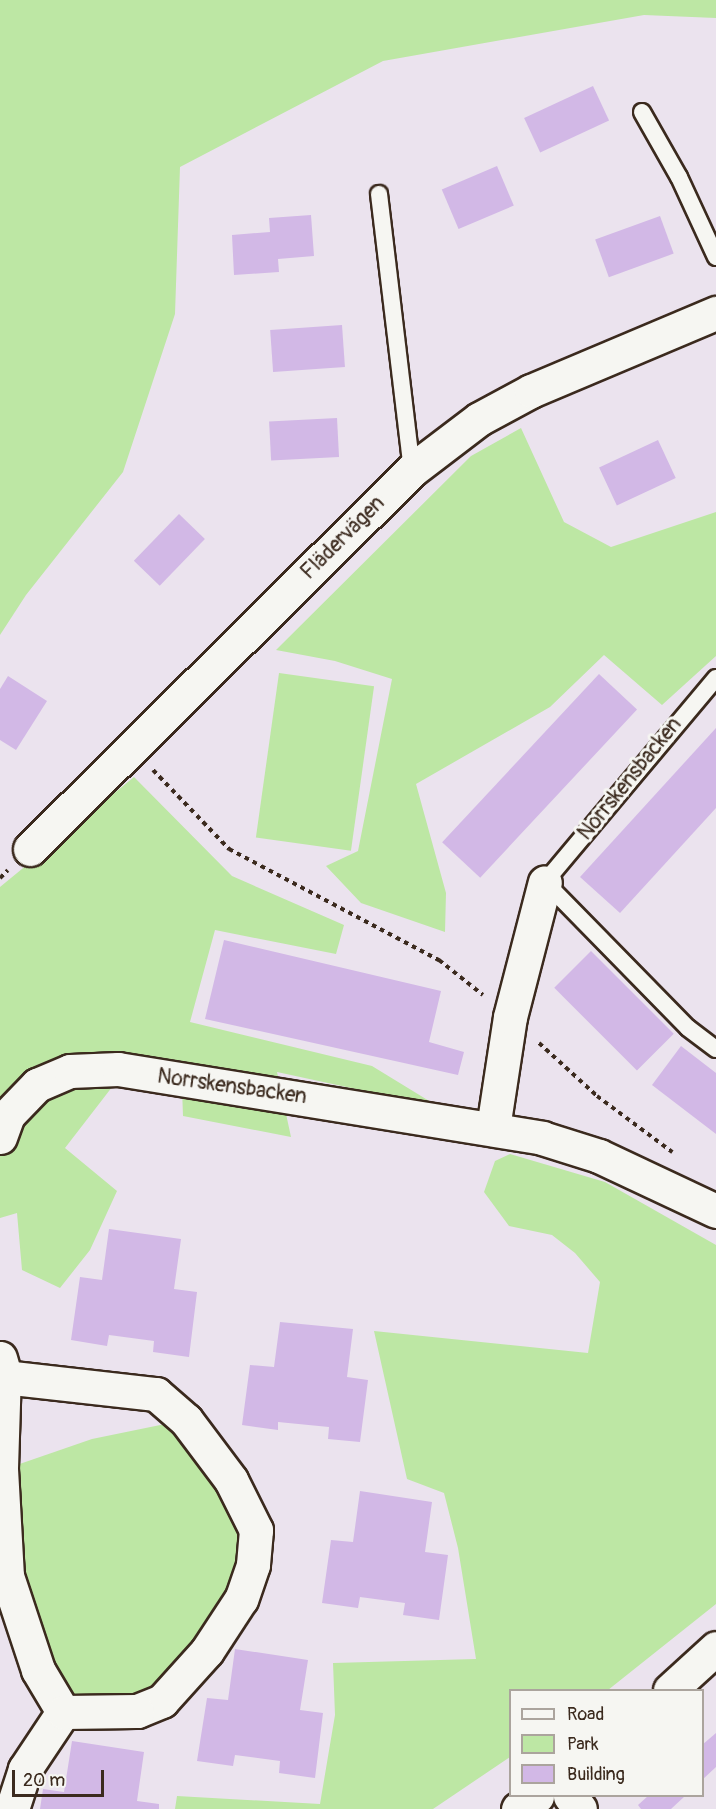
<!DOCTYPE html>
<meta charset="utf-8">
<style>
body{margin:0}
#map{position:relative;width:716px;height:1809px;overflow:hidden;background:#ebe3ee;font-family:Pangolin,sans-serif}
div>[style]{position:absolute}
.green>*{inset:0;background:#bde7a4;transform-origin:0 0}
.building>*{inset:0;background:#d2b8e6;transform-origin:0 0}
.path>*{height:4px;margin-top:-2px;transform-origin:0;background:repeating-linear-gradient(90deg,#3b2a1e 0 4.5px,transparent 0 9px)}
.roads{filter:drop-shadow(2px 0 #3b2a1e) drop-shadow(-2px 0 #3b2a1e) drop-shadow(0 2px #3b2a1e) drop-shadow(0 -2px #3b2a1e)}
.service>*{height:16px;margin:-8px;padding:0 8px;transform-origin:8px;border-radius:8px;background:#f6f6f2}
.minor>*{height:33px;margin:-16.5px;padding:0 16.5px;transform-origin:16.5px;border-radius:16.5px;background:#f6f6f2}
span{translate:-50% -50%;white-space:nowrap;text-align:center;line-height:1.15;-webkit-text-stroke:6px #f6f6f2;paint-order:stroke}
.street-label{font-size:21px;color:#3b2a1e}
.legend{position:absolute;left:509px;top:1689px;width:195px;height:108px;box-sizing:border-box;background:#f6f6f2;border:2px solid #aba49d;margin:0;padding:8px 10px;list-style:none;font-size:18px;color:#3b2a1e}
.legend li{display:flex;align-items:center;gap:12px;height:30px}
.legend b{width:30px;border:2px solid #aba49d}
.scale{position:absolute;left:12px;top:1770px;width:92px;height:27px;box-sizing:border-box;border:3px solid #3b2a1e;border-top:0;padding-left:8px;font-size:18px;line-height:21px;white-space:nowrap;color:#3b2a1e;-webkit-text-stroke:4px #f6f6f2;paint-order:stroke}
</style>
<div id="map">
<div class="green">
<i style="clip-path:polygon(0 0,716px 0,716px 18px,644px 15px,383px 61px,180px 167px,175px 314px,123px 472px,26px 595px,0 635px)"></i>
<i style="clip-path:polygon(521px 428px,564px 522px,611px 547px,716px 512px,716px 656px,662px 705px,604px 655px,550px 707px,416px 784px,446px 893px,445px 932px,361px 903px,326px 866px,358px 851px,392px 679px,335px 661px,276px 650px,471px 456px)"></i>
<i style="left:279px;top:673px;width:96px;height:166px;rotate:8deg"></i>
<i style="clip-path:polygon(134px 777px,232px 876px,344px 925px,336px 954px,215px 930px,190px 1022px,372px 1066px,439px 1107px,277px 1072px,291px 1137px,183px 1116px,181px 1061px,136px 1056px,65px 1148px,117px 1191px,90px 1250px,60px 1288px,22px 1270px,17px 1213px,0 1218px,0 887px)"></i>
<i style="clip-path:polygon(510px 1154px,605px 1182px,716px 1245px,716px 1604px,608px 1690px,510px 1690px,510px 1757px,433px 1809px,175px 1809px,177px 1796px,320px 1804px,335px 1715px,333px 1663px,476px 1659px,458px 1548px,444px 1493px,407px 1479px,374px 1331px,588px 1353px,600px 1282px,575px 1253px,552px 1235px,509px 1226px,484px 1192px,495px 1161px)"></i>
<i style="clip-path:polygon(170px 1423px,242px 1520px,235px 1592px,158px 1690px,97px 1704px,64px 1690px,13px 1567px,8px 1468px,92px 1439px)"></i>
</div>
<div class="building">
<i style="left:593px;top:86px;width:38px;height:76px;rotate:65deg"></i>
<i style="left:497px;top:166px;width:43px;height:60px;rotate:67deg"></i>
<i style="clip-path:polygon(311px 215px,314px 256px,278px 259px,279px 272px,234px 275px,232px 235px,270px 232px,269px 218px)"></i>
<i style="left:660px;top:216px;width:40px;height:69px;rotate:70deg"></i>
<i style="left:342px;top:325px;width:42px;height:72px;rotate:86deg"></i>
<i style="left:337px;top:418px;width:39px;height:68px;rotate:87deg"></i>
<i style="left:658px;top:440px;width:42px;height:65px;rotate:65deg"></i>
<i style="left:179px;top:514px;width:36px;height:65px;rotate:44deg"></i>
<i style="left:599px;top:674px;width:52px;height:230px;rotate:43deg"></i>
<i style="clip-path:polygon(8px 676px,47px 701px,16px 750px,0 740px,0 689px)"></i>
<i style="clip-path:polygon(716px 728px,716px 808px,620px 913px,580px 877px)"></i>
<i style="clip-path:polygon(224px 940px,441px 991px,429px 1042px,464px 1052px,458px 1075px,205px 1019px)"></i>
<i style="left:591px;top:951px;width:117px;height:52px;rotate:45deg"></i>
<i style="clip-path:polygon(681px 1046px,716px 1073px,716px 1134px,652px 1085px)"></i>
<i style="clip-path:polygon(109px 1229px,181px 1239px,174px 1289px,197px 1292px,189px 1357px,153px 1352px,154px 1341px,109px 1335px,107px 1346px,71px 1340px,80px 1277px,102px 1280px)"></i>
<i style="clip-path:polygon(280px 1322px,353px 1329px,347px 1377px,368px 1380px,360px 1442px,328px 1439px,329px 1427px,278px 1422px,278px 1430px,242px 1425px,250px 1365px,274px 1367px)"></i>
<i style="clip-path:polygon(360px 1491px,432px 1502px,425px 1552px,448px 1555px,439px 1620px,403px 1615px,405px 1603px,360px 1597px,358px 1608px,322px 1603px,331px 1540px,353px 1542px)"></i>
<i style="clip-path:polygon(235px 1649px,308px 1660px,300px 1710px,323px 1713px,315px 1778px,279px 1773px,280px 1761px,235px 1755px,233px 1766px,197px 1761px,207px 1698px,228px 1700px)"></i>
<i style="clip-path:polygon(716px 1733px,716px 1767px,702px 1780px,702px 1745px)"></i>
<i style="clip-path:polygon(72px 1741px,144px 1752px,137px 1801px,159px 1804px,159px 1809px,40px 1809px,43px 1789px,64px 1792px)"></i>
<i style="clip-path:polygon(648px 1796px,685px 1796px,671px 1809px,641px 1809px,638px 1805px)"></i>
</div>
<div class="path">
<i style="left:153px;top:770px;width:110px;rotate:46.1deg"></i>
<i style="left:229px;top:849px;width:238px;rotate:27.9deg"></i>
<i style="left:439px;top:960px;width:56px;rotate:38.5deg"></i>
<i style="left:0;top:878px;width:11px;rotate:-45deg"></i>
<i style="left:539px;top:1043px;width:79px;rotate:42.4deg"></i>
<i style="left:597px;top:1096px;width:94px;rotate:36.7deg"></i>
</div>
<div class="roads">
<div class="service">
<i style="left:642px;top:112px;width:75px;rotate:60.4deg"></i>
<i style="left:679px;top:177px;width:88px;rotate:65.2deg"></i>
<i style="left:379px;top:194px;width:278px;rotate:83.2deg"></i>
<i style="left:716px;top:678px;width:266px;rotate:130deg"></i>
<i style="left:545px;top:882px;width:204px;rotate:45.6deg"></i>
<i style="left:688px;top:1028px;width:35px;rotate:37deg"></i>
</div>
<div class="minor">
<i style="left:30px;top:849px;width:538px;rotate:-44.77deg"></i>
<i style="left:412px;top:470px;width:84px;rotate:-37.3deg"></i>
<i style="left:479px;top:419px;width:59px;rotate:-28.3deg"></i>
<i style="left:531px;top:391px;width:201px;rotate:-22.9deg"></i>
<i style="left:493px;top:1128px;width:112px;rotate:-81.3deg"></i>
<i style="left:510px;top:1017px;width:139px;rotate:-75.5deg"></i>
<i style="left:0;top:1137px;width:23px;rotate:-70deg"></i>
<i style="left:8px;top:1115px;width:42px;rotate:-46deg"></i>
<i style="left:37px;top:1085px;width:36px;rotate:-23deg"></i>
<i style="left:70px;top:1071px;width:48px;rotate:-2.4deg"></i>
<i style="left:118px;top:1069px;width:430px;rotate:9.2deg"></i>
<i style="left:542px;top:1138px;width:60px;rotate:17.5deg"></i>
<i style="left:599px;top:1156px;width:129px;rotate:25.2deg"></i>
<i style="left:0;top:1358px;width:15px;rotate:74deg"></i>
<i style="left:4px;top:1372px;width:97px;rotate:91.8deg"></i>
<i style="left:1px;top:1469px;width:107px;rotate:86.8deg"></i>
<i style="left:7px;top:1576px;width:99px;rotate:71.7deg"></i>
<i style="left:38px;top:1670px;width:49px;rotate:59.2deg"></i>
<i style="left:63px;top:1712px;width:69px;rotate:123.7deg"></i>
<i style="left:25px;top:1769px;width:42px;rotate:108deg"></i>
<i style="left:4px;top:1377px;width:153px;rotate:6.4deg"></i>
<i style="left:156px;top:1394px;width:40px;rotate:41deg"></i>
<i style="left:186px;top:1420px;width:75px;rotate:53.1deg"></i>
<i style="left:231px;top:1480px;width:56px;rotate:63.4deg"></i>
<i style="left:256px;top:1530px;width:35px;rotate:95deg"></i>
<i style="left:253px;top:1565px;width:36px;rotate:109deg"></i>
<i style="left:241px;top:1599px;width:62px;rotate:123.2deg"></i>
<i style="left:207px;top:1651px;width:67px;rotate:132deg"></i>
<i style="left:162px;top:1701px;width:27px;rotate:158deg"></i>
<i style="left:137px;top:1711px;width:74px;rotate:179.2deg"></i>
<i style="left:670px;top:1690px;width:62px;rotate:-42.4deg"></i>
<i style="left:570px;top:1796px;width:16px;rotate:52deg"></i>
<i style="left:518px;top:1809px;width:23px;rotate:-34deg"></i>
</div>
</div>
<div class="street-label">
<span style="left:343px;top:538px;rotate:-45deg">Flädervägen</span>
<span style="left:630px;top:779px;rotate:-51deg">Norrskensbacken</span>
<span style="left:232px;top:1087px;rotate:8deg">Norrskensbacken</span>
</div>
<ul class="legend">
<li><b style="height:8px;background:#f6f6f2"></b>Road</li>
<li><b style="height:16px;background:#bde7a4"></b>Park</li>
<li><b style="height:16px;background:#d2b8e6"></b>Building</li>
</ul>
<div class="scale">20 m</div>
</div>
